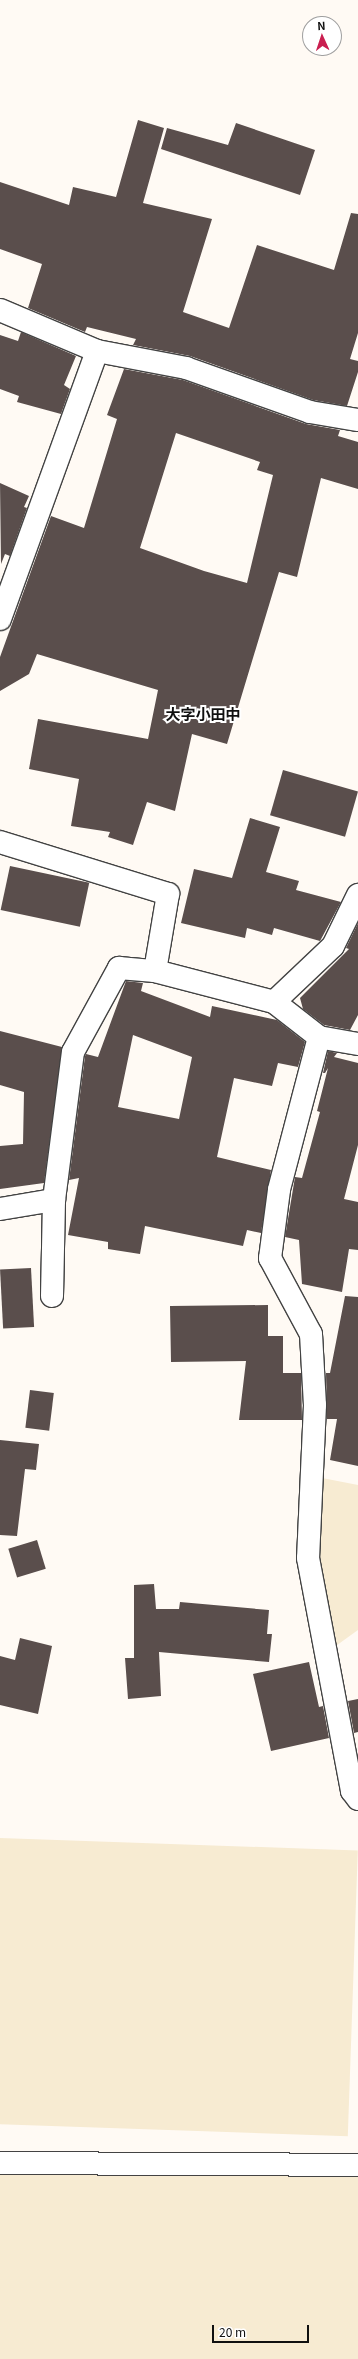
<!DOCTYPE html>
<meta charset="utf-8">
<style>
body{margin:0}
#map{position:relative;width:358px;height:2359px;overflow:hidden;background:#fffaf4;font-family:Georgia,"Noto Sans JP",serif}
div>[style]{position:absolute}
.farmland>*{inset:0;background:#f7ebd2;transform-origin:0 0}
.building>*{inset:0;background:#5a4e4c;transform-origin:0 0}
.roads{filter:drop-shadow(1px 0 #434343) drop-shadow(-1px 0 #434343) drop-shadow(0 1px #434343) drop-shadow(0 -1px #434343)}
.minor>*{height:22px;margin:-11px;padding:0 11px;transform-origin:11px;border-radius:11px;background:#fff}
.tertiary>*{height:22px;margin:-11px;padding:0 11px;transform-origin:11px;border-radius:11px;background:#fff}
span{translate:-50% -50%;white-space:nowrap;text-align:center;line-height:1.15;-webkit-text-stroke:4px #fff;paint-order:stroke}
.quarter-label{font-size:15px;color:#101010;font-weight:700}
.north{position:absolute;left:302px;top:16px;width:40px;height:40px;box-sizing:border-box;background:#fff;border:1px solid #9f9f9f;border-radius:50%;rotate:357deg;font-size:11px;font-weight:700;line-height:16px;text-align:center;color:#101010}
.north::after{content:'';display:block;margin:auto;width:14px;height:18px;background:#ca1f50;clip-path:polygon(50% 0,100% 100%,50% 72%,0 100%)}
.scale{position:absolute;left:212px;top:2325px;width:97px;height:18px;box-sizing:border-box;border:2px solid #101010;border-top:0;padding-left:5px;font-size:12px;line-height:14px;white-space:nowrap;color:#101010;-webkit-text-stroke:3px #fff;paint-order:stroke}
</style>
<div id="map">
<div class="farmland">
<i style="clip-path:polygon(312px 1476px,358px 1485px,358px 1630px,326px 1653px)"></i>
<i style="left:0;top:1838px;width:358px;height:286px;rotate:2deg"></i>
<i style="left:0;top:2163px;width:358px;height:196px"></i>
</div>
<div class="building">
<i style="clip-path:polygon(138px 120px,164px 128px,143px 203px,212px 219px,183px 312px,229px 328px,257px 245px,334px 270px,351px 213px,358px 214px,358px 333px,350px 359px,358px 361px,358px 372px,347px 406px,313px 400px,190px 356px,133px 345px,136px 339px,87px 327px,85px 332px,28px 308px,42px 264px,0 249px,0 182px,69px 205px,73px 187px,116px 197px)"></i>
<i style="clip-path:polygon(236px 123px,315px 150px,300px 195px,161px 149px,167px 128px,228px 145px)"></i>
<i style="clip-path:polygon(21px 332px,76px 356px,64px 385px,70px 389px,61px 414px,17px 402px,19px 396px,0 389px,0 335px,18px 341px)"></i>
<i style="clip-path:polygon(evenodd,124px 369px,183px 380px,306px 424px,340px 430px,338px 436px,358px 442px,358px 489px,321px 478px,297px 577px,279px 572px,227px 744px,192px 734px,175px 811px,147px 802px,133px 845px,108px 837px,110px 832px,71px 826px,79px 779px,29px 769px,38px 719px,148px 739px,158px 690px,37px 654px,29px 674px,0 691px,0 657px,51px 516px,84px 528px,117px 419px,107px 415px,124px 369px,176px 433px,260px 462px,257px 470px,273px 475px,247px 583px,204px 571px,140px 548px,176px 433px)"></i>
<i style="clip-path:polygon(0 483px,29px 496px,24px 507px,27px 508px,10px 556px,5px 554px,1px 564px)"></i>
<i style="left:283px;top:770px;width:78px;height:47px;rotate:16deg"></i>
<i style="clip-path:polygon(250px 818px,280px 827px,266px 872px,299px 881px,296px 890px,341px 902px,320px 941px,274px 928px,272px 935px,247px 928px,245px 938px,181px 923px,194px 869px,232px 878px)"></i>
<i style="left:10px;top:866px;width:81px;height:45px;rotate:12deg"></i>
<i style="clip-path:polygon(358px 923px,358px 1015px,350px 1030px,324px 1025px,303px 1009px,300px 998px,349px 949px,346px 948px)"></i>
<i style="clip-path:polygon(evenodd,126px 981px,143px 983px,141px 991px,210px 1017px,212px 1006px,277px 1020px,305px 1042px,298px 1067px,278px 1063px,272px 1086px,234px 1078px,217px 1157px,271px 1170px,261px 1233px,247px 1230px,243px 1246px,145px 1226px,140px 1254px,108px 1249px,108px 1242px,68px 1235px,79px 1178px,69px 1180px,85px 1056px,86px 1054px,98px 1057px,126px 981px,133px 1035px,192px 1057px,179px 1119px,118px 1107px,133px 1035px)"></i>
<i style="clip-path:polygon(0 1031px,62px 1047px,44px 1183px,0 1189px,0 1146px,23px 1144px,24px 1092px,0 1085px)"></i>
<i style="clip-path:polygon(328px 1051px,337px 1053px,334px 1057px,358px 1063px,358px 1145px,344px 1199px,358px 1202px,358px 1250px,349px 1249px,342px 1292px,302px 1284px,299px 1240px,285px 1237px,295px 1177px,302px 1178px,320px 1112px,317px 1111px,328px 1068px,325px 1073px,323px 1073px)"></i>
<i style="left:31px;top:1268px;width:59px;height:31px;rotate:87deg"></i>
<i style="clip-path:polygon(345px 1296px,358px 1297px,358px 1466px,330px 1460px,337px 1419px,327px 1419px,326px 1373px,330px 1373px)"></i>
<i style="clip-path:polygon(268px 1305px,268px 1336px,283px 1336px,283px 1373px,301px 1373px,302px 1420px,239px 1420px,246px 1361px,171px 1362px,170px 1306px)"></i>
<i style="left:30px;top:1390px;width:24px;height:38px;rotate:7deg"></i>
<i style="clip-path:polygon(0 1440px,39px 1444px,36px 1470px,25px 1469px,17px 1536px,0 1535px)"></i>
<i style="left:37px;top:1540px;width:30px;height:30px;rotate:73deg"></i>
<i style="clip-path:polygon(154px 1584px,156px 1609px,179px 1609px,180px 1602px,269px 1610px,267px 1634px,272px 1634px,269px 1662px,159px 1652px,161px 1696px,128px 1699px,125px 1658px,134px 1658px,134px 1585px)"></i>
<i style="clip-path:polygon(20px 1638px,52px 1646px,38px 1714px,0 1705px,0 1656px,15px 1660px)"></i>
<i style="clip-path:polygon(309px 1662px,319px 1707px,323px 1706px,329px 1738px,271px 1751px,253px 1674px)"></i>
<i style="clip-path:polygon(358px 1699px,358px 1732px,354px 1733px,348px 1701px)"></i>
</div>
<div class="roads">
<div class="minor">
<i style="left:0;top:310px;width:105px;rotate:22.9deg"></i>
<i style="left:97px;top:351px;width:91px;rotate:10.8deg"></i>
<i style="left:186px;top:368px;width:132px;rotate:19.5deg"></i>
<i style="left:310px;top:412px;width:49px;rotate:9.5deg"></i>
<i style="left:0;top:619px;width:285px;rotate:-70.1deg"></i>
<i style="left:0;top:842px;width:176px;rotate:17.2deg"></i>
<i style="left:168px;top:894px;width:78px;rotate:99.6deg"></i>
<i style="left:274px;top:1002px;width:81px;rotate:-43.5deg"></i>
<i style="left:333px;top:946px;width:57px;rotate:-63.9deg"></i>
<i style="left:358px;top:1044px;width:40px;rotate:-170deg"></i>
<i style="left:319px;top:1037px;width:158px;rotate:104.7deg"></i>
<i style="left:279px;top:1190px;width:69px;rotate:97.5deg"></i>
<i style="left:270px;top:1258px;width:86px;rotate:61.7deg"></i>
<i style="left:311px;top:1334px;width:71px;rotate:86.8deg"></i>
<i style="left:315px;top:1405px;width:153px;rotate:92.6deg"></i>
<i style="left:308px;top:1558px;width:237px;rotate:79.3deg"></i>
<i style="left:352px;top:1791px;width:10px;rotate:53deg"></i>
<i style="left:0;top:1209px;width:55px;rotate:-9.5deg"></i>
<i style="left:52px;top:1296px;width:96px;rotate:-88.8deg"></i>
<i style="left:54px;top:1200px;width:149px;rotate:-82.7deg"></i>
<i style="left:73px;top:1052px;width:96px;rotate:-61.3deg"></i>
<i style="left:119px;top:968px;width:36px;rotate:5deg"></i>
<i style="left:155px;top:971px;width:123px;rotate:14.6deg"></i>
<i style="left:274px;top:1002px;width:57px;rotate:37.9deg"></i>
</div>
<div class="tertiary">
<i style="left:0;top:2163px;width:358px;rotate:0.3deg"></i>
</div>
</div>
<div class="quarter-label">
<span style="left:203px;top:714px">大字小田中</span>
</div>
<div class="north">N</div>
<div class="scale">20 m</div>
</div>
